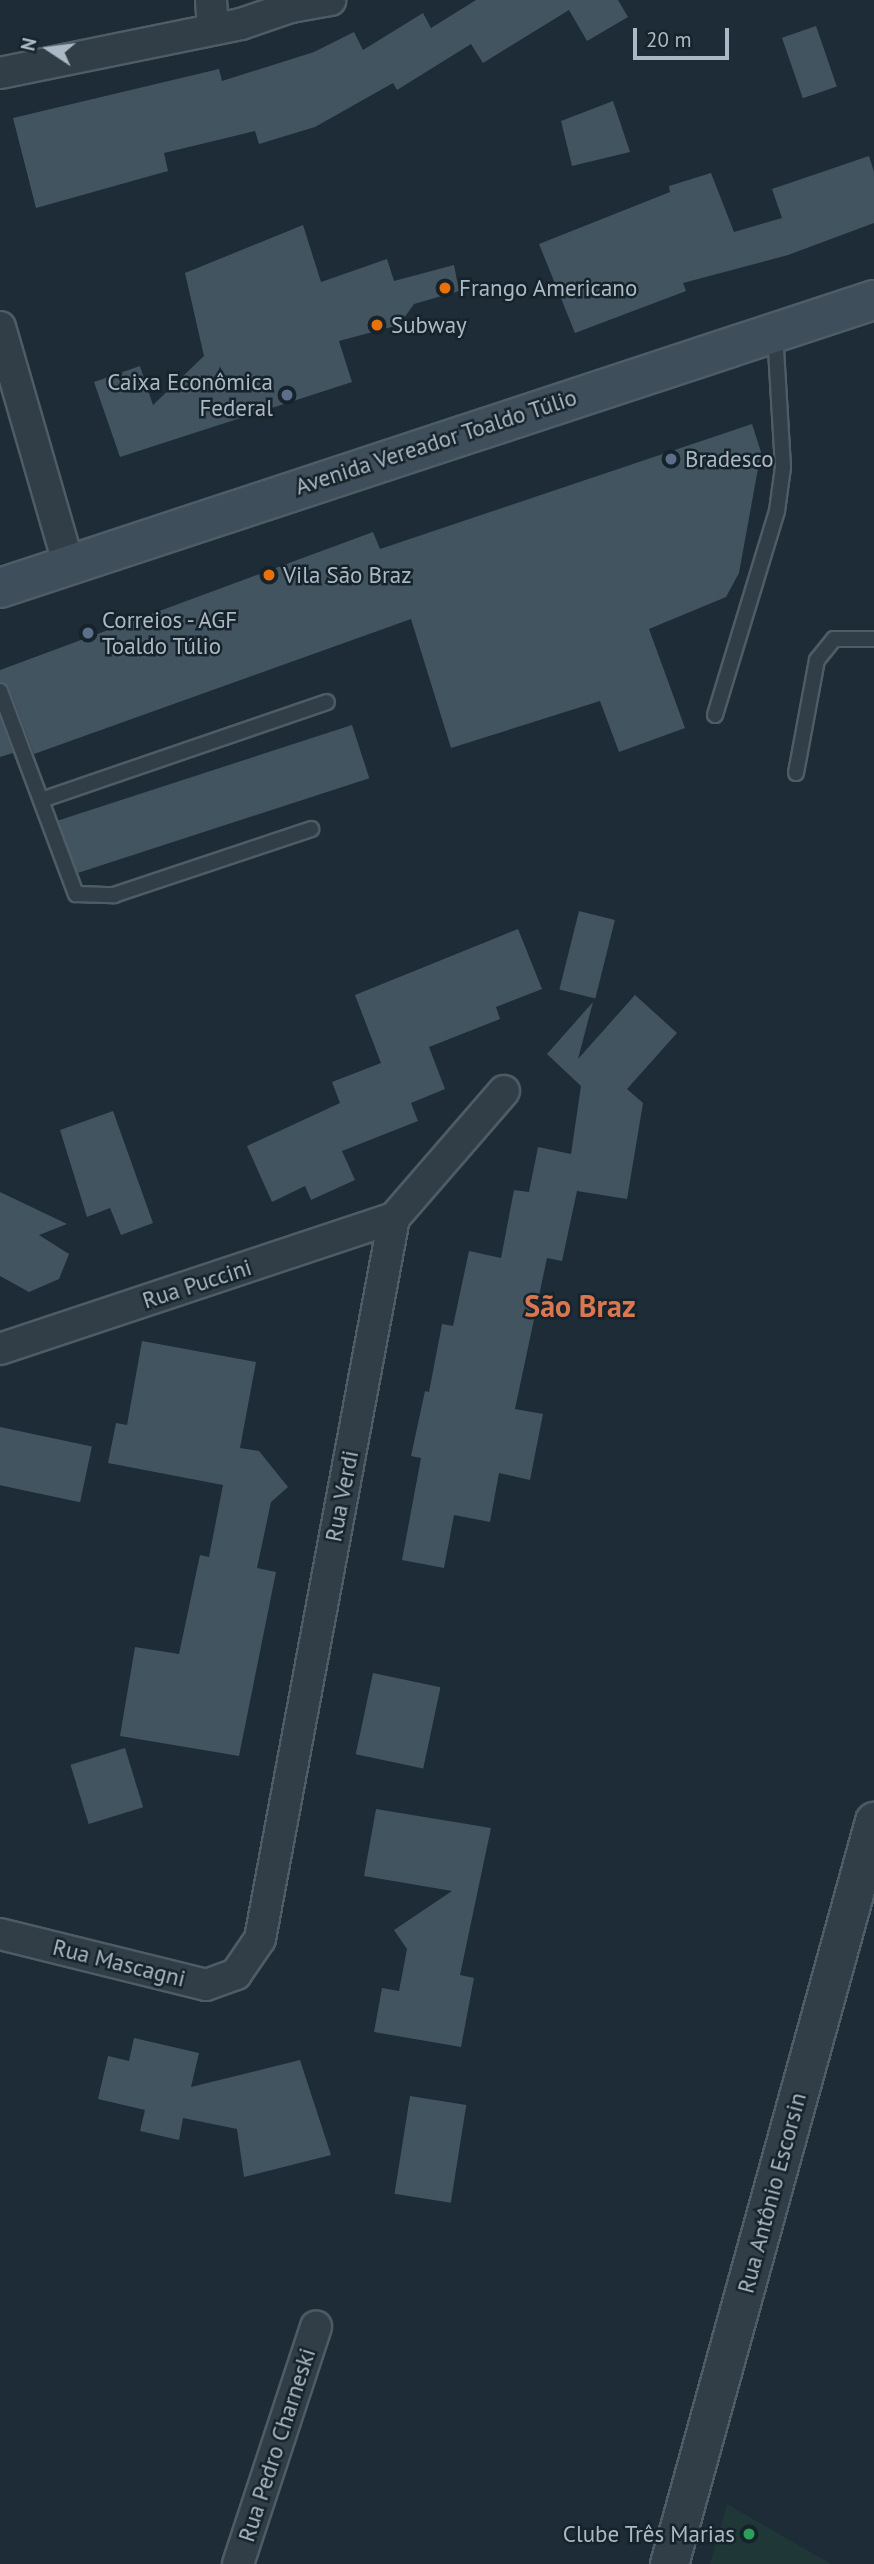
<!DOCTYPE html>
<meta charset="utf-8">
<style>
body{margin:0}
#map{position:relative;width:874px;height:2564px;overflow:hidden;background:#1d2c37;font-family:"PT Sans",sans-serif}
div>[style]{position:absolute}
.green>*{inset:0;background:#1f3837}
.building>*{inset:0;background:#435461;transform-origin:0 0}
.roads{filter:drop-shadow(2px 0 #4e5c66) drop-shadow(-2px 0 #4e5c66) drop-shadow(0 2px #4e5c66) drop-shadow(0 -2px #4e5c66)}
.service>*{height:14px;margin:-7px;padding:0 7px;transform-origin:7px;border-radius:7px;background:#313e47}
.minor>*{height:30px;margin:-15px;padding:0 15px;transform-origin:15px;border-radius:15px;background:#313e47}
.tertiary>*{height:37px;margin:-18.5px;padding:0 18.5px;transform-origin:18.5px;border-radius:18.5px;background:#313e47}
.secondary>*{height:38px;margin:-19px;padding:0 19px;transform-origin:19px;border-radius:19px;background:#3f4e5b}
.dots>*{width:19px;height:19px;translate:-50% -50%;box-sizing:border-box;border:4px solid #17232b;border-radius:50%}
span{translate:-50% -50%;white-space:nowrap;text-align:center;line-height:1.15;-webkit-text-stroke:5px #17232b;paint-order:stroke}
.poi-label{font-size:23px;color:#aab9c5}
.left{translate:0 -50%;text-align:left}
.right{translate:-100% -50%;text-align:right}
.street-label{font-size:23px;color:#aab9c5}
.district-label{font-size:30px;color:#da7650;font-weight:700}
.north{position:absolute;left:14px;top:14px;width:70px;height:70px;-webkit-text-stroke:5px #17232b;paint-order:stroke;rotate:283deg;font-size:19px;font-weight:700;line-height:28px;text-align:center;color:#aab9c5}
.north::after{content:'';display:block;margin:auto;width:24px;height:32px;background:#aab9c5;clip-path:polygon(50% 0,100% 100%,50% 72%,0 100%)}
.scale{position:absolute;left:633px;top:28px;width:96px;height:32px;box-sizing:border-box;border:4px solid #aab9c5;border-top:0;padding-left:9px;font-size:21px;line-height:24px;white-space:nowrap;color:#aab9c5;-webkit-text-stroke:5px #17232b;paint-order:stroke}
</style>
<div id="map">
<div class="green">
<i style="clip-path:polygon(727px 2504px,831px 2564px,710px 2564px)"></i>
</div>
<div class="building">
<i style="clip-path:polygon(476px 0,618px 0,628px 17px,587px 41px,569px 10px,483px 63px,471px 44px,397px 90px,393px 83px,315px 127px,259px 144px,255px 131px,164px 153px,168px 171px,36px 208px,13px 118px,219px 69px,222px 81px,314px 52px,354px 32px,363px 50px,423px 13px,431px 28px)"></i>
<i style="left:816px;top:26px;width:64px;height:36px;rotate:71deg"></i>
<i style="clip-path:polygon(613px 101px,630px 152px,572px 166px,561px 121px)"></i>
<i style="clip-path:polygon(869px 156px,874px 172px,874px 223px,788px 255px,683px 283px,686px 291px,575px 333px,539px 244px,670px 192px,669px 186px,711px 173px,734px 232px,782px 218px,772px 189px)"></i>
<i style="clip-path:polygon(303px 225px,321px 282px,387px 259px,394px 281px,454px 265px,459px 291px,414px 304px,399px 325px,339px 341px,352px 382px,120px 457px,94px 382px,140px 366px,153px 405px,204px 356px,185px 273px)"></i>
<i style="clip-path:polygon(752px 424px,761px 452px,739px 573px,726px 597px,649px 629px,685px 728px,619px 752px,600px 701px,451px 748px,411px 619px,34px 754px,9px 688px,0 682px,0 670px,373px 532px,380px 549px)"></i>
<i style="clip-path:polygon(0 718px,13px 753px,0 757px)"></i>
<i style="left:352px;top:725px;width:56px;height:309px;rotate:72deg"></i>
<i style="left:579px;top:911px;width:37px;height:81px;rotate:14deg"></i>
<i style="clip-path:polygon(518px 929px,542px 989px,496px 1007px,500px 1019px,429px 1047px,445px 1089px,411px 1103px,418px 1121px,342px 1151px,355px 1180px,311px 1200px,305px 1186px,272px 1202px,247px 1146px,340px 1103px,332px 1082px,381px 1063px,355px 995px)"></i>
<i style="clip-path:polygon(635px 995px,677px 1033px,627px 1089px,643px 1103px,627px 1199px,577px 1191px,562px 1261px,547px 1258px,515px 1409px,543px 1414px,530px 1480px,499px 1473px,490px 1522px,454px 1515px,444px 1568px,402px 1560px,421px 1458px,411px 1456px,425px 1391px,429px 1392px,442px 1324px,453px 1326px,469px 1251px,501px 1258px,514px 1190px,529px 1192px,538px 1147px,571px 1154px,581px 1086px,547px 1054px,593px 1002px,578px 1059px)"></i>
<i style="clip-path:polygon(113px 1111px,153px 1223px,121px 1235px,110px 1208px,87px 1217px,60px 1130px)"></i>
<i style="clip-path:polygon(0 1192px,67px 1224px,39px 1235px,69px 1254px,59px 1279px,29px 1292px,0 1276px)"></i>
<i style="clip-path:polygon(142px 1341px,256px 1362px,240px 1448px,259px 1451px,288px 1487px,271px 1502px,257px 1568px,276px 1572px,239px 1756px,120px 1736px,135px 1647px,179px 1654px,200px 1555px,209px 1557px,223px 1485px,108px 1463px,116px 1423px,127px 1425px)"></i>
<i style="left:0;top:1427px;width:94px;height:57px;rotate:12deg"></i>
<i style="left:373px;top:1673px;width:69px;height:83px;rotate:12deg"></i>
<i style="left:125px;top:1748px;width:62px;height:57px;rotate:73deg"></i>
<i style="clip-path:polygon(376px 1809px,491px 1828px,460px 1975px,474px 1978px,461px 2047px,374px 2032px,382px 1988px,399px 1991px,407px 1949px,394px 1930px,452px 1891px,364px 1876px)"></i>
<i style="clip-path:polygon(134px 2038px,199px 2053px,191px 2087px,300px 2060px,331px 2155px,244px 2177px,237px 2129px,183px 2118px,179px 2140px,140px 2131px,145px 2110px,98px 2099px,108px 2056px,129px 2061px)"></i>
<i style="left:410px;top:2096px;width:57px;height:99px;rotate:9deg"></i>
</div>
<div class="roads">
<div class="service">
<i style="left:0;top:691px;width:217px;rotate:69.5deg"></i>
<i style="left:76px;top:894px;width:38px;rotate:2deg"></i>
<i style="left:114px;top:895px;width:208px;rotate:-18.5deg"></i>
<i style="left:715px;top:715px;width:213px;rotate:-73.1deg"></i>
<i style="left:777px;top:511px;width:44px;rotate:-82.2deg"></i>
<i style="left:783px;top:467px;width:133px;rotate:-93.4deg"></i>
<i style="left:796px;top:773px;width:115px;rotate:-79.5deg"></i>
<i style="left:817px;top:660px;width:27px;rotate:-51deg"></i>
<i style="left:834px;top:639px;width:40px"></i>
<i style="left:41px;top:800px;width:302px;rotate:-18.9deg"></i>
</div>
<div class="minor">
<i style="left:211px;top:0;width:29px;rotate:86deg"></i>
<i style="left:291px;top:7px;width:40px;rotate:-10deg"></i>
<i style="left:0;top:73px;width:246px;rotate:-11.5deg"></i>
<i style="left:241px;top:24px;width:53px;rotate:-18.8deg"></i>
<i style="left:291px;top:7px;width:7px;rotate:-98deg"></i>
<i style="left:0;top:327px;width:246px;rotate:73.9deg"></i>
<i style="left:0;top:1349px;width:415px;rotate:-18.4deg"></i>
<i style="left:0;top:1934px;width:212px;rotate:13.9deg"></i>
<i style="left:206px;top:1985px;width:32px;rotate:-20deg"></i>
<i style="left:236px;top:1974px;width:42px;rotate:-55.6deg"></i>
<i style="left:260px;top:1939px;width:733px;rotate:-79.47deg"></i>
<i style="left:394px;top:1218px;width:168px;rotate:-49.1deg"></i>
<i style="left:238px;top:2564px;width:250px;rotate:-71.8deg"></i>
</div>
<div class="tertiary">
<i style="left:669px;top:2564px;width:771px;rotate:-74.58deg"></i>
</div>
<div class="secondary">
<i style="left:0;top:588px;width:920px;rotate:-18.24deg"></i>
</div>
</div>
<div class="dots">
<i style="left:445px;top:288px;background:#e8710a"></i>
<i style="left:377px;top:325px;background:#e8710a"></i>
<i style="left:287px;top:395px;background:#5c6f8a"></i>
<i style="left:671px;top:459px;background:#5c6f8a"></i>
<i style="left:269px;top:575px;background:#e8710a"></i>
<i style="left:88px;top:633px;background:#5c6f8a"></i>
<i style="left:749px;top:2534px;background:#2e9e5b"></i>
</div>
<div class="poi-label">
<span class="left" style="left:459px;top:288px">Frango Americano</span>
<span class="left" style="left:391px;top:325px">Subway</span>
<span class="right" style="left:273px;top:395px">Caixa Econômica<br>Federal</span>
<span class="left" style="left:685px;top:459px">Bradesco</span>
<span class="left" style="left:283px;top:575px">Vila São Braz</span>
<span class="left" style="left:102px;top:633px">Correios - AGF<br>Toaldo Túlio</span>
<span class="right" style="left:735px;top:2534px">Clube Três Marias</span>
</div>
<div class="street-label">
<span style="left:436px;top:442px;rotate:-18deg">Avenida Vereador Toaldo Túlio</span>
<span style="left:197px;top:1284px;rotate:-18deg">Rua Puccini</span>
<span style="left:342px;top:1496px;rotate:-79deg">Rua Verdi</span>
<span style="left:119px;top:1963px;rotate:14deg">Rua Mascagni</span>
<span style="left:772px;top:2193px;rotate:-75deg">Rua Antônio Escorsin</span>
<span style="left:277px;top:2445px;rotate:-72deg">Rua Pedro Charneski</span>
</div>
<div class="district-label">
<span style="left:580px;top:1306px">São Braz</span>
</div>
<div class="north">N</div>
<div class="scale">20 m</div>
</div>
